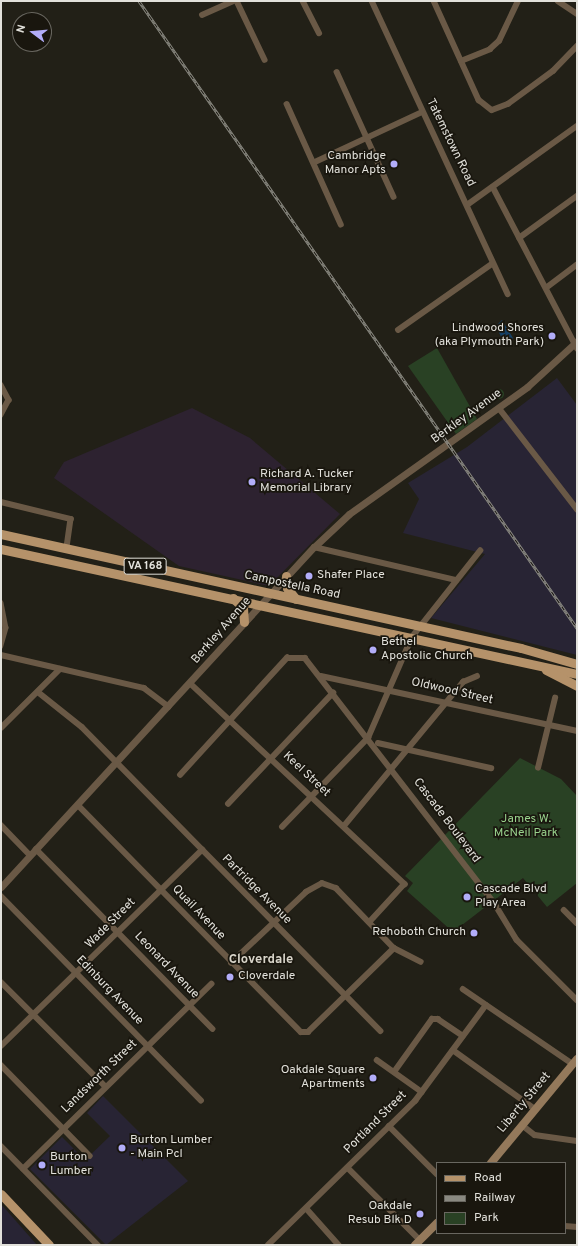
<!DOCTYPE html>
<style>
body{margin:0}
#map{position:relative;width:578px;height:1246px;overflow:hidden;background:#222017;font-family:Overpass,sans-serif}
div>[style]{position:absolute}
.industrial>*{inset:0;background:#282434}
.education>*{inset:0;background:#2d2230}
.green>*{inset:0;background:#294124}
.round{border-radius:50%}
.water>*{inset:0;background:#143f65}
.minor>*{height:5.5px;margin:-2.75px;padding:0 2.75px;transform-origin:2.75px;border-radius:2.75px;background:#6a5946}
.tertiary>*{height:7px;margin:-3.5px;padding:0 3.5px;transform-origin:3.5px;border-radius:3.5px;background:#6a5946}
.secondary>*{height:8px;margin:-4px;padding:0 4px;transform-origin:4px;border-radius:4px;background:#94795b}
.primary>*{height:9px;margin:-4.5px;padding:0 4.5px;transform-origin:4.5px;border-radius:4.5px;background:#b5926a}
.rail>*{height:3px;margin-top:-1.5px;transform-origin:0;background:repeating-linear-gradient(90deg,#19160e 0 4.5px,#8a8981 0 9px);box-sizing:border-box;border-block:1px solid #8a8981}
.dots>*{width:11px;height:11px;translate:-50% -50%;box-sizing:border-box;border:2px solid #19160e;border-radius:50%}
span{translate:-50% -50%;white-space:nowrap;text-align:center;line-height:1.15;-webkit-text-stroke:3.5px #19160e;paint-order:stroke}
.shield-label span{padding:1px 3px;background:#19160e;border:1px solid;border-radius:3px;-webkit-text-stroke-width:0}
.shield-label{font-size:11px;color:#e2e1db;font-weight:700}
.street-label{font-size:12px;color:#e2e1db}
.poi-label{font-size:12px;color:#e2e1db}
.right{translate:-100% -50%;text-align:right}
.left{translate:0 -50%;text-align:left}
.park-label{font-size:12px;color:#98d18c}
.neighbourhood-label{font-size:13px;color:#d9d5ca;font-weight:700}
.frame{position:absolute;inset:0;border:2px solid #e2e1db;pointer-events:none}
.legend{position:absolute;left:436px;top:1162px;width:130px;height:72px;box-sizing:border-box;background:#19160e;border:1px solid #696760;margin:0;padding:5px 7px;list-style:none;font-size:12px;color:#e2e1db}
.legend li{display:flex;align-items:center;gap:8px;height:20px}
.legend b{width:20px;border:1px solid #696760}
.north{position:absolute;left:12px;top:12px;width:40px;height:40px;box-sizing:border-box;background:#19160e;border:1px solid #696760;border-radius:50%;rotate:286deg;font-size:11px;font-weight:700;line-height:16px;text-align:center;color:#e2e1db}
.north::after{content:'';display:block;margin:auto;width:14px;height:18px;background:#b2adf9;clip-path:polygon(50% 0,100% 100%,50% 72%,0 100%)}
</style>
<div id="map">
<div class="industrial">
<i style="clip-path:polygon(557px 378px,577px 405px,577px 655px,431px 618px,485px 554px,403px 533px,419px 499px,408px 483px,467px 447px)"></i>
<i style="clip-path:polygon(103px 1096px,188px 1181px,106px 1245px,30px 1169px,62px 1137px,85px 1160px,110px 1136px,87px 1113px)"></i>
<i style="clip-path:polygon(1px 1204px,37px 1245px,1px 1245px)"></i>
</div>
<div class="education">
<i style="clip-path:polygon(192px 408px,250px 438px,340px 514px,269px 586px,179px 566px,54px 478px,64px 462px)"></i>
</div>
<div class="green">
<i style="clip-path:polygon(437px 348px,477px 419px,456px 434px,408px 366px)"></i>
<i class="round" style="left:494px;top:389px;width:10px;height:10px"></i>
<i style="clip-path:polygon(520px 758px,561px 779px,577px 796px,577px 883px,547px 907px,523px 878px,453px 932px,407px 891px,413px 883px,405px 876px)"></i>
</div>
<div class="water">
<i style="clip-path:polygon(502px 320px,513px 338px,508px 344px,504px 343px,496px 326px)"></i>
</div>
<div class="minor">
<i style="left:237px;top:1px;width:65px;rotate:64.6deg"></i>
<i style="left:303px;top:1px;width:36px;rotate:63deg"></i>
<i style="left:372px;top:1px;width:323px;rotate:65.1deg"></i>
<i style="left:434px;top:1px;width:109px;rotate:65.6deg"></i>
<i style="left:479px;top:100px;width:16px;rotate:38deg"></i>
<i style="left:492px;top:110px;width:17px;rotate:-21deg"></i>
<i style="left:508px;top:104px;width:56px;rotate:-36.3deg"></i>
<i style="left:553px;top:71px;width:35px;rotate:-46deg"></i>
<i style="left:558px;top:1px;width:23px;rotate:34deg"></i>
<i style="left:202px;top:15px;width:34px;rotate:-24deg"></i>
<i style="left:461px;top:61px;width:31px;rotate:-22deg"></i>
<i style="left:490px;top:49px;width:12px;rotate:-42deg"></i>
<i style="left:499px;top:41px;width:44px;rotate:-64.6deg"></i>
<i style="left:337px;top:72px;width:137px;rotate:65.5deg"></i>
<i style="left:287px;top:104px;width:132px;rotate:65.8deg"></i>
<i style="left:315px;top:162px;width:118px;rotate:-25deg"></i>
<i style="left:493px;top:187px;width:182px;rotate:62.4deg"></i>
<i style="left:467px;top:205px;width:135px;rotate:-35.7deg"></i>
<i style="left:519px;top:238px;width:72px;rotate:-35.9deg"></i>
<i style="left:546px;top:288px;width:39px;rotate:-37deg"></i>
<i style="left:398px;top:330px;width:115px;rotate:-35.1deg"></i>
<i style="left:1px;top:385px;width:17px;rotate:62deg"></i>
<i style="left:9px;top:400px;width:17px;rotate:118deg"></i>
<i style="left:499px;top:408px;width:128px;rotate:52.3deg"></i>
<i style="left:1px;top:502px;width:72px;rotate:13.7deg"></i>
<i style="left:71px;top:519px;width:29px;rotate:98deg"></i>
<i style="left:314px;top:547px;width:146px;rotate:13.1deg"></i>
<i style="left:1px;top:603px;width:25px;rotate:79deg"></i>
<i style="left:6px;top:628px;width:19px;rotate:106deg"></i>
<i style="left:1px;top:655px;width:147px;rotate:13deg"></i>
<i style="left:144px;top:688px;width:31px;rotate:37deg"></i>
<i style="left:321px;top:676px;width:262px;rotate:12.1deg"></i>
<i style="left:191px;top:684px;width:293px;rotate:43.1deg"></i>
<i style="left:405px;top:884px;width:52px;rotate:132.6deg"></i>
<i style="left:38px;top:692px;width:56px;rotate:38.5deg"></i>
<i style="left:82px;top:727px;width:426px;rotate:45.5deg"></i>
<i style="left:1px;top:728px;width:83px;rotate:-45deg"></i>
<i style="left:378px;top:743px;width:116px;rotate:12.5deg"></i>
<i style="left:538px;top:768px;width:72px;rotate:-76.3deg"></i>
<i style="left:180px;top:775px;width:159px;rotate:-47.6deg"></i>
<i style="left:287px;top:658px;width:18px"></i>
<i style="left:305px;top:658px;width:311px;rotate:52.3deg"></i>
<i style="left:495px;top:904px;width:42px;rotate:58.6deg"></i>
<i style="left:517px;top:940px;width:85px;rotate:45deg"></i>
<i style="left:228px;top:804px;width:153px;rotate:-46.6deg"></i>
<i style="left:78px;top:805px;width:318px;rotate:45.5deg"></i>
<i style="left:301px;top:1032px;width:7px"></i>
<i style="left:308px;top:1032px;width:120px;rotate:-44.3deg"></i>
<i style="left:1px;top:825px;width:42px;rotate:46deg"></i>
<i style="left:344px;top:826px;width:187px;rotate:-50.4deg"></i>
<i style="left:463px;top:682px;width:15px;rotate:-23deg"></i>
<i style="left:282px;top:827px;width:124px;rotate:-46deg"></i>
<i style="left:368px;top:738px;width:110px;rotate:-66.5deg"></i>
<i style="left:412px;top:637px;width:110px;rotate:-51.7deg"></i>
<i style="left:36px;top:849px;width:252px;rotate:45.5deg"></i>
<i style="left:1px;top:896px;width:286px;rotate:45.6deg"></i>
<i style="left:564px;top:910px;width:18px;rotate:45deg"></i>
<i style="left:231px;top:963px;width:103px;rotate:-43.4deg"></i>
<i style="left:306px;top:892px;width:18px;rotate:-29deg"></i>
<i style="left:322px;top:883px;width:15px;rotate:20deg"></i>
<i style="left:336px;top:888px;width:83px;rotate:46deg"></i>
<i style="left:394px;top:948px;width:30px;rotate:27deg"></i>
<i style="left:1px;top:982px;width:147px;rotate:45deg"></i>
<i style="left:463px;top:989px;width:133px;rotate:34.3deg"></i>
<i style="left:1px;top:1046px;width:281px;rotate:-44.3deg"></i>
<i style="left:453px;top:1050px;width:101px;rotate:35.7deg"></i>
<i style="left:377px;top:1060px;width:55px;rotate:35.4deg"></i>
<i style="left:1px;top:1065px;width:127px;rotate:45.6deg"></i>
<i style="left:394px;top:1072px;width:65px;rotate:-54.4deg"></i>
<i style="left:432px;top:1019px;width:6px"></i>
<i style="left:438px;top:1019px;width:30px;rotate:34deg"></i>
<i style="left:522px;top:1125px;width:16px;rotate:38deg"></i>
<i style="left:535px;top:1135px;width:42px;rotate:8.1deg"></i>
<i style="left:389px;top:1126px;width:68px;rotate:45deg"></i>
<i style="left:1px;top:1146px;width:139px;rotate:45.6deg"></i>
<i style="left:348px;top:1168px;width:102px;rotate:45deg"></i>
<i style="left:23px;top:1169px;width:264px;rotate:-44.5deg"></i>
<i style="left:307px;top:1209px;width:48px;rotate:48.4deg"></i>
<i style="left:565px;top:1226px;width:12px;rotate:5deg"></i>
<i style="left:268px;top:1245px;width:206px;rotate:-44.4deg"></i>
<i style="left:415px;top:1101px;width:119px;rotate:-53.5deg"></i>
</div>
<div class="tertiary">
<i style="left:1px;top:887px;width:462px;rotate:-47.4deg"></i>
<i style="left:314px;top:547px;width:48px;rotate:-43.3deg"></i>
<i style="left:349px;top:514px;width:219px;rotate:-35.5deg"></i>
<i style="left:527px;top:387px;width:68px;rotate:-42.6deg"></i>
</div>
<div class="secondary">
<i style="left:491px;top:1163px;width:135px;rotate:-50.4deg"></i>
<i style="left:415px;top:1245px;width:31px;rotate:-45deg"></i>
</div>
<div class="primary">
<i style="left:1px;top:534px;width:532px;rotate:12.37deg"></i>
<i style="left:521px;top:648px;width:58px;rotate:15.9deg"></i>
<i style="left:1px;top:549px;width:589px;rotate:12.24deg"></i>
<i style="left:286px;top:576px;width:12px;rotate:85deg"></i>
<i style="left:287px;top:588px;width:14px;rotate:51deg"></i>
<i style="left:233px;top:598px;width:14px;rotate:45deg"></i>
<i style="left:243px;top:608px;width:14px;rotate:86deg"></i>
<i style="left:546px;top:670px;width:35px;rotate:27deg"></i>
<i style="left:1px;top:1194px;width:70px;rotate:46.7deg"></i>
</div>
<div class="rail">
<i style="left:139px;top:1px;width:765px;rotate:55.06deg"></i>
</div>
<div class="dots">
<i style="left:394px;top:164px;background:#b2adf9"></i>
<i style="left:552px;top:336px;background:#b2adf9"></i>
<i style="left:252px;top:482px;background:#b2adf9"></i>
<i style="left:309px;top:576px;background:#b2adf9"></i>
<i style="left:373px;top:650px;background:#b2adf9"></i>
<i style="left:467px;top:897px;background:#b2adf9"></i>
<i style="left:474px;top:933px;background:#b2adf9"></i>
<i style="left:230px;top:977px;background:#b2adf9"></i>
<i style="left:373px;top:1078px;background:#b2adf9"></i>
<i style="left:122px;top:1148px;background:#b2adf9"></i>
<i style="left:42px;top:1165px;background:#b2adf9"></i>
<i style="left:420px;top:1214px;background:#b2adf9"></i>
</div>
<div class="shield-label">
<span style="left:145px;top:566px">VA 168</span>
</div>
<div class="street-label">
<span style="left:450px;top:143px;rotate:64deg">Tatemstown Road</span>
<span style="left:467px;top:417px;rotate:-36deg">Berkley Avenue</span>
<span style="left:292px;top:586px;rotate:12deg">Campostella Road</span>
<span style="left:222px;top:631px;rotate:-49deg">Berkley Avenue</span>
<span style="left:452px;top:692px;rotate:13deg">Oldwood Street</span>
<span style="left:306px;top:775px;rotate:43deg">Keel Street</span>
<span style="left:446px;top:821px;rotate:53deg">Cascade Boulevard</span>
<span style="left:256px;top:890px;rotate:45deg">Partridge Avenue</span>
<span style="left:198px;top:913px;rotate:46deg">Quail Avenue</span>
<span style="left:111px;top:924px;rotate:-45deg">Wade Street</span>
<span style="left:166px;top:966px;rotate:46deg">Leonard Avenue</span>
<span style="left:109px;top:991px;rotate:46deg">Edinburg Avenue</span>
<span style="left:100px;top:1077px;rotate:-44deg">Landsworth Street</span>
<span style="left:525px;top:1103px;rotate:-50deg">Liberty Street</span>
<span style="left:376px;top:1123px;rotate:-45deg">Portland Street</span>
</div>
<div class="poi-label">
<span class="right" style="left:386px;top:164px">Cambridge<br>Manor Apts</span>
<span class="right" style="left:544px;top:336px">Lindwood Shores<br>(aka Plymouth Park)</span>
<span class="left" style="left:260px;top:482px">Richard A. Tucker<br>Memorial Library</span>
<span class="left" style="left:317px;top:576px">Shafer Place</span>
<span class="left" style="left:381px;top:650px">Bethel<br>Apostolic Church</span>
<span class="left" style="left:475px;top:897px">Cascade Blvd<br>Play Area</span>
<span class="right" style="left:466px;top:933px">Rehoboth Church</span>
<span class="left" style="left:238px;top:977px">Cloverdale</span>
<span class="right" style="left:365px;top:1078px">Oakdale Square<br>Apartments</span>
<span class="left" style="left:130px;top:1148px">Burton Lumber<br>- Main Pcl</span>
<span class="left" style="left:50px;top:1165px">Burton<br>Lumber</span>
<span class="right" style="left:412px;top:1214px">Oakdale<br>Resub Blk D</span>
</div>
<div class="park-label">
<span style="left:526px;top:827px">James W.<br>McNeil Park</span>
</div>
<div class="neighbourhood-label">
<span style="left:261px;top:960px">Cloverdale</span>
</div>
<div class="frame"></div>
<ul class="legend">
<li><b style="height:5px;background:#b5926a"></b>Road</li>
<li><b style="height:5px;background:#8a8981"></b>Railway</li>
<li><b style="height:11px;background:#294124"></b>Park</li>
</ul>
<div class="north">N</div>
</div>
